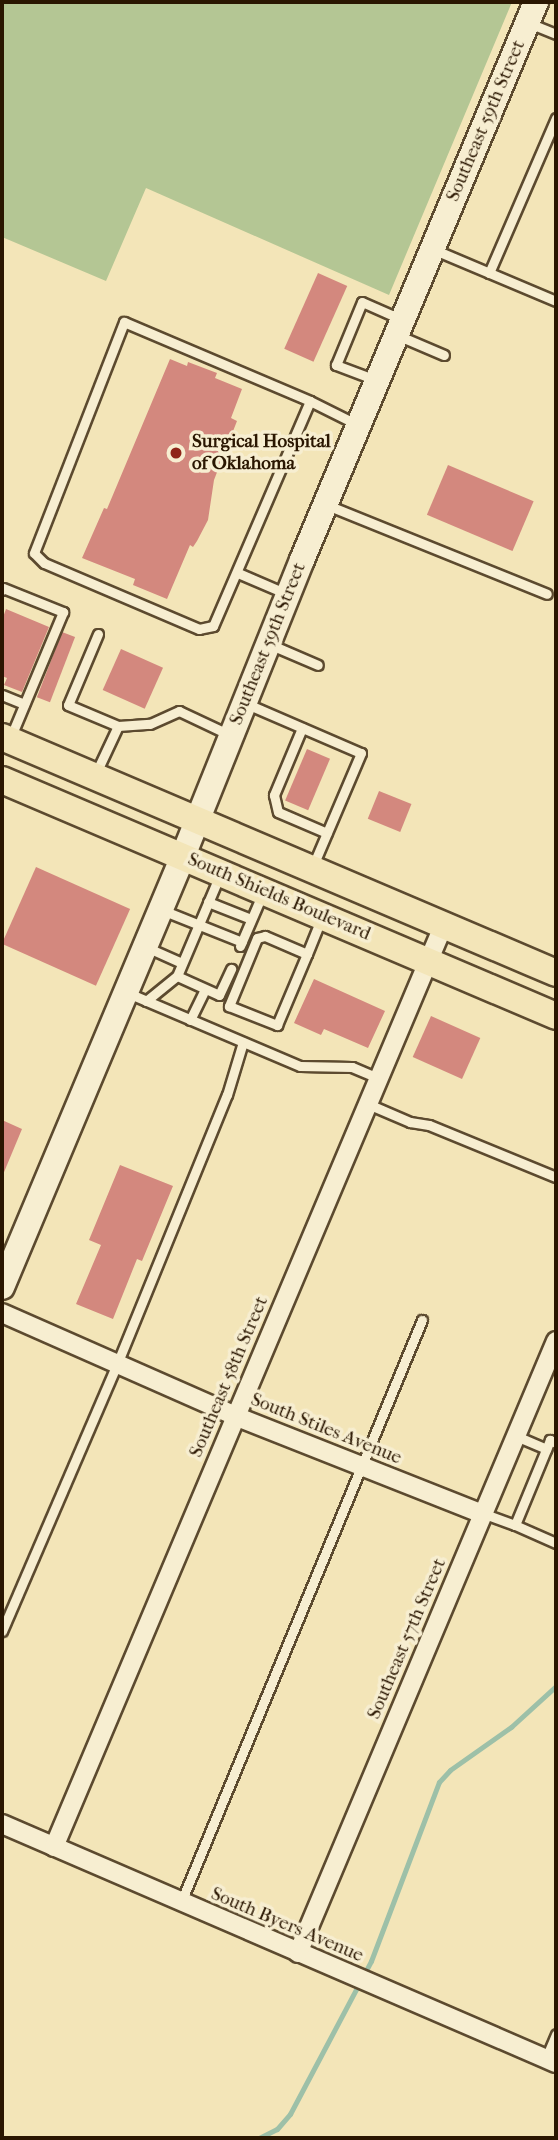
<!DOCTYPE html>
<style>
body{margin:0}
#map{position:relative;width:558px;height:2140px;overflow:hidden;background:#f3e5b8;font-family:"IM FELL French Canon",serif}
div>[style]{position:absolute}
.green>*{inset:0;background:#b4c694}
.stream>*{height:5px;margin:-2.5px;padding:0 2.5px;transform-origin:2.5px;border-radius:2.5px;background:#9dc0a8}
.building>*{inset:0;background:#d3887e;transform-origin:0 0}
.roads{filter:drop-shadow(2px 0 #5c4a2f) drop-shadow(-2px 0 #5c4a2f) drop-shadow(0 2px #5c4a2f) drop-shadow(0 -2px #5c4a2f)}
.service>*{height:9px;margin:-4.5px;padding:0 4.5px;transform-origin:4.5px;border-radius:4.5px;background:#f7eed1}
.minor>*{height:18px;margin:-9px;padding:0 9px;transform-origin:9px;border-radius:9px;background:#f7eed1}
.secondary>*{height:24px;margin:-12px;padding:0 12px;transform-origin:12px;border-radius:12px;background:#f7eed1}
.primary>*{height:26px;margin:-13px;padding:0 13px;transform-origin:13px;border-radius:13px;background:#f3e5b8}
.dots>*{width:19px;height:19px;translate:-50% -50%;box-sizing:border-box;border:4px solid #f7eed1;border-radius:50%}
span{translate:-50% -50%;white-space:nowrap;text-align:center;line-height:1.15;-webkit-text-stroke:7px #f7eed1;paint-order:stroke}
.street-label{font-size:19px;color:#2a1601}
.poi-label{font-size:19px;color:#2a1601;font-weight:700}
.left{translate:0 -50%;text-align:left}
.frame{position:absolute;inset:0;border:4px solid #2a1601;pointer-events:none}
</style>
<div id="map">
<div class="green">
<i style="clip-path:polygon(2px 2px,512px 2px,389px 295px,146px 188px,106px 281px,2px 237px)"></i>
</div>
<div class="stream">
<i style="left:259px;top:2138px;width:20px;rotate:-27deg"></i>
<i style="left:277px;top:2129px;width:20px;rotate:-49deg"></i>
<i style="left:290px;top:2114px;width:173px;rotate:-62.1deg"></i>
<i style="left:371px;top:1961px;width:191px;rotate:-69.2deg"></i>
<i style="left:439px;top:1782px;width:16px;rotate:-47deg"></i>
<i style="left:450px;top:1770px;width:75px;rotate:-35.2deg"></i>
<i style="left:511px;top:1727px;width:61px;rotate:-42.3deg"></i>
</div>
<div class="building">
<i style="left:318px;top:273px;width:32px;height:83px;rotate:24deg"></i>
<i style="clip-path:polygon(170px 359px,187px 366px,188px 362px,217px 373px,215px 378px,242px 389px,231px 418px,237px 421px,214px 480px,208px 520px,197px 541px,193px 547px,190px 545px,167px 599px,133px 585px,135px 579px,82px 558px,104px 508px,107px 509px)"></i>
<i style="left:448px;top:465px;width:93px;height:54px;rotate:23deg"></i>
<i style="clip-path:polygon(6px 609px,49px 627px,22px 692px,4px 685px,7px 678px,2px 676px,2px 620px)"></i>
<i style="left:62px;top:632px;width:14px;height:70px;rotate:21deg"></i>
<i style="left:121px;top:649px;width:46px;height:45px;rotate:24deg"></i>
<i style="left:307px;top:749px;width:25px;height:56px;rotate:23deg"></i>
<i style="left:379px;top:791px;width:35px;height:30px;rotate:22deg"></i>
<i style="left:36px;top:867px;width:103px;height:84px;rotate:24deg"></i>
<i style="clip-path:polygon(314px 979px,385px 1011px,368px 1048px,324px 1029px,321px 1035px,294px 1023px)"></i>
<i style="left:431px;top:1016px;width:54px;height:45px;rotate:24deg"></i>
<i style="clip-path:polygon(2px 1120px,22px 1129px,2px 1177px)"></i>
<i style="clip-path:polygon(120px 1165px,173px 1186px,142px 1261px,137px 1259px,113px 1319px,76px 1304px,101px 1245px,89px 1240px)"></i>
</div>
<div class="roads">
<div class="service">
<i style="left:529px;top:23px;width:29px;rotate:22deg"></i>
<i style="left:435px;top:250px;width:131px;rotate:22.9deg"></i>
<i style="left:489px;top:273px;width:169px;rotate:-66.6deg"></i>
<i style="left:397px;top:335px;width:51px;rotate:23.1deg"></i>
<i style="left:376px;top:380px;width:43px;rotate:-159.4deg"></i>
<i style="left:336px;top:365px;width:68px;rotate:-67.6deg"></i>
<i style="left:362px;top:302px;width:45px;rotate:23.7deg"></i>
<i style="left:310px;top:401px;width:245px;rotate:113.3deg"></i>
<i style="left:213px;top:626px;width:14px;rotate:168deg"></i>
<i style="left:199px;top:629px;width:168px;rotate:-156.9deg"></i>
<i style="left:44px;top:563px;width:14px;rotate:-135deg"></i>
<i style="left:34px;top:553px;width:248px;rotate:-68.7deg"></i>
<i style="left:124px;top:322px;width:202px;rotate:23deg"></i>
<i style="left:310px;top:401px;width:51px;rotate:26.6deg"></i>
<i style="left:327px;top:505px;width:237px;rotate:22deg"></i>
<i style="left:238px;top:573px;width:53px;rotate:23.2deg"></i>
<i style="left:2px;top:590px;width:2px;rotate:-63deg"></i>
<i style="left:3px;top:588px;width:65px;rotate:21.8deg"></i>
<i style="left:63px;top:612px;width:138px;rotate:112.7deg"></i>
<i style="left:98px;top:634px;width:77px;rotate:112.9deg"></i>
<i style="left:68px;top:705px;width:54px;rotate:22.8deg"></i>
<i style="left:269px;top:644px;width:53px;rotate:23.2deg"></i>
<i style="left:2px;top:695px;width:24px;rotate:22deg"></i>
<i style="left:247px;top:704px;width:124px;rotate:23.3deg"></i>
<i style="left:361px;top:753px;width:125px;rotate:113.1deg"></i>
<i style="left:302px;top:728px;width:73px;rotate:112.7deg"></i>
<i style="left:274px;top:795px;width:17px;rotate:77deg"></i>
<i style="left:278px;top:812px;width:53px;rotate:23.2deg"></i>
<i style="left:95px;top:775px;width:54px;rotate:-64.9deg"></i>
<i style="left:118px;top:726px;width:32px;rotate:-4deg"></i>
<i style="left:150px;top:724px;width:32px;rotate:-24deg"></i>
<i style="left:179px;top:711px;width:56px;rotate:25.2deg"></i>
<i style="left:208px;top:902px;width:46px;rotate:21.6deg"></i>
<i style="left:162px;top:910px;width:86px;rotate:21.8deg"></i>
<i style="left:240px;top:946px;width:56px;rotate:-66.7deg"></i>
<i style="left:146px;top:947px;width:39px;rotate:24deg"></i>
<i style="left:307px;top:954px;width:46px;rotate:-156.8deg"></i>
<i style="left:265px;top:936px;width:8px;rotate:166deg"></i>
<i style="left:257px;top:938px;width:74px;rotate:112.4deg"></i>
<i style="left:229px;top:1006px;width:52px;rotate:21.6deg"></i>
<i style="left:277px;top:1025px;width:77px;rotate:-67.1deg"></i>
<i style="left:307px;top:954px;width:38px;rotate:-68deg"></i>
<i style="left:177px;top:976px;width:46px;rotate:24.3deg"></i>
<i style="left:219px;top:995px;width:29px;rotate:-65deg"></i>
<i style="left:128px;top:993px;width:187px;rotate:23deg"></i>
<i style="left:300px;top:1066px;width:52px;rotate:1.1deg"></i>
<i style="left:352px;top:1067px;width:28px;rotate:23deg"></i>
<i style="left:146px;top:1001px;width:40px;rotate:-39deg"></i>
<i style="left:177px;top:976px;width:108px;rotate:-67deg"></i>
<i style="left:190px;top:1020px;width:34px;rotate:-64deg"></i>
<i style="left:368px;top:1104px;width:46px;rotate:23.2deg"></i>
<i style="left:410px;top:1122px;width:19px;rotate:9deg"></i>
<i style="left:429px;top:1125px;width:137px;rotate:22.3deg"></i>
<i style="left:516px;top:1436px;width:33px;rotate:23deg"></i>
<i style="left:556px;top:1443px;width:7px;rotate:-153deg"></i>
<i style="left:550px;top:1440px;width:92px;rotate:112.4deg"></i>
<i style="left:515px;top:1525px;width:45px;rotate:23.7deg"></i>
<i style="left:482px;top:1513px;width:35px;rotate:20deg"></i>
<i style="left:2px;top:1631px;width:291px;rotate:-66.7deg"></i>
<i style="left:117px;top:1364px;width:291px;rotate:-67.8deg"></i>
<i style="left:227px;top:1095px;width:55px;rotate:-73.2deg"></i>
<i style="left:181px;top:1902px;width:630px;rotate:-67.51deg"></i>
<i style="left:546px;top:2058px;width:26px;rotate:-67deg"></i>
</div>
<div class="minor">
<i style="left:2px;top:1313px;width:255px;rotate:23.8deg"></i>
<i style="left:235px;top:1416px;width:266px;rotate:21.6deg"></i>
<i style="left:2px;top:1824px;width:603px;rotate:23.34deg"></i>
<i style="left:54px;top:1847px;width:1002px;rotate:-67.09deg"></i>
<i style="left:298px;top:1953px;width:664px;rotate:-67.14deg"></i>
</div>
<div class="secondary">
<i style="left:2px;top:1287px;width:467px;rotate:-67.2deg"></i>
<i style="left:183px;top:856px;width:319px;rotate:-68.1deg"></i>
<i style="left:302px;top:560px;width:605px;rotate:-67.25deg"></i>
</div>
<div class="primary">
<i style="left:2px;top:737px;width:602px;rotate:23.07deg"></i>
<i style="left:2px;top:780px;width:602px;rotate:23.07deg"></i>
</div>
</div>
<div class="dots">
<i style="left:176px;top:453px;background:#8f2418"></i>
</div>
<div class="street-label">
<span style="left:486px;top:121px;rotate:-67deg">Southeast 59th Street</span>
<span style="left:268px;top:644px;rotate:-68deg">Southeast 59th Street</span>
<span style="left:279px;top:897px;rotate:23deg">South Shields Boulevard</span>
<span style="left:229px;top:1377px;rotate:-67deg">Southeast 58th Street</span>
<span style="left:326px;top:1429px;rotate:22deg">South Stiles Avenue</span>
<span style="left:407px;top:1639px;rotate:-67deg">Southeast 57th Street</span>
<span style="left:287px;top:1925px;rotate:23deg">South Byers Avenue</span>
</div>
<div class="poi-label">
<span class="left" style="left:192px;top:453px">Surgical Hospital<br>of Oklahoma</span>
</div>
<div class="frame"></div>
</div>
